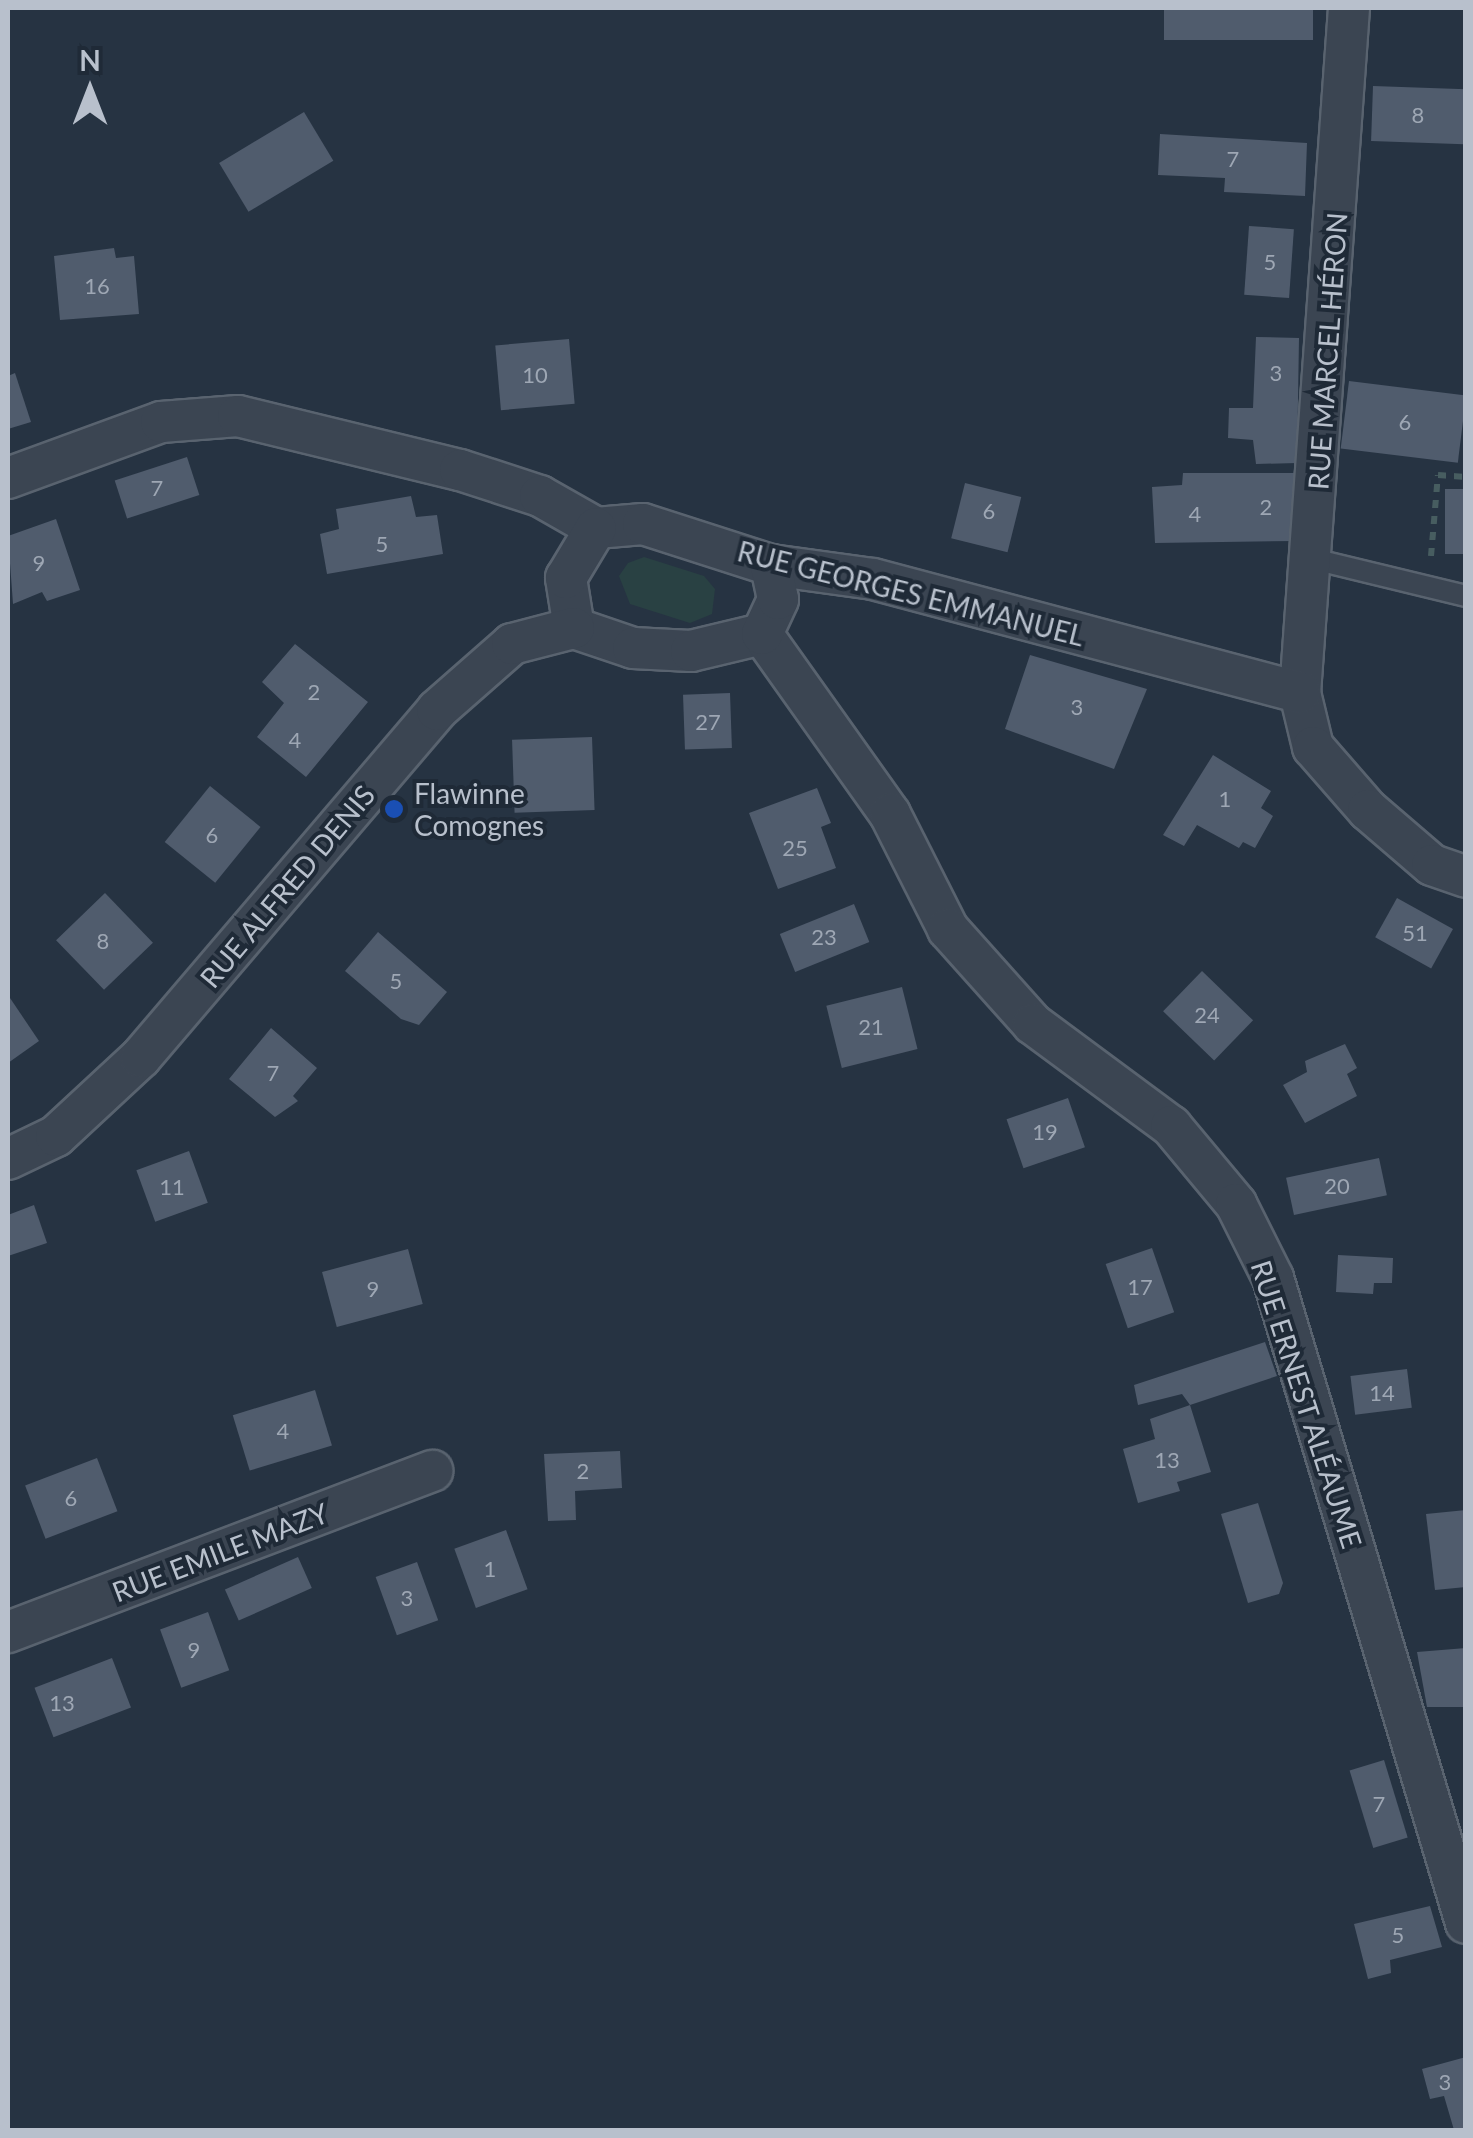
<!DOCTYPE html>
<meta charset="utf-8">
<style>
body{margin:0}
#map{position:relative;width:1473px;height:2138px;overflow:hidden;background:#263342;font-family:Lato,sans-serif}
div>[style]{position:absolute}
.green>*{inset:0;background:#294143}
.building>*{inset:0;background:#505c6d;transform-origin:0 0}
.path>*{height:6px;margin-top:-3px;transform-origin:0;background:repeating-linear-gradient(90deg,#475d60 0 8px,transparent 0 16px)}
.roads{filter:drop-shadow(2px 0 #59636f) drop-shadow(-2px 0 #59636f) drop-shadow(0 2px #59636f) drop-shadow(0 -2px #59636f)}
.lane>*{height:20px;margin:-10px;padding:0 10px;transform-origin:10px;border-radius:10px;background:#3b4552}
.street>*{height:40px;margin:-20px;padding:0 20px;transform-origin:20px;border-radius:20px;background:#3b4552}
.dots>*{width:28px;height:28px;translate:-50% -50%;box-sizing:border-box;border:5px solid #1f2a37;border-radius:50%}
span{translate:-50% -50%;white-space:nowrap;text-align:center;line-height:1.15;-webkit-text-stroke:8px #1f2a37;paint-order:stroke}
.number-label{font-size:22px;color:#9ea7b4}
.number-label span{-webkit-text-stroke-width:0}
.street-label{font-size:28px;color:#b8c0cc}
.poi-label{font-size:28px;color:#b8c0cc}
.left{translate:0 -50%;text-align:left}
.frame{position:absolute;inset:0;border:10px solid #b8c0cc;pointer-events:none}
.north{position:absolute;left:40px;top:40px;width:100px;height:100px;-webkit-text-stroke:8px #1f2a37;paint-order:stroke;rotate:0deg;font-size:28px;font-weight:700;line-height:40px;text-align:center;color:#b8c0cc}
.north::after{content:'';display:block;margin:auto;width:35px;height:45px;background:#b8c0cc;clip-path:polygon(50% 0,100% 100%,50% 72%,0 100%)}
</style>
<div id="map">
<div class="green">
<i style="clip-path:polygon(644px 557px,704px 576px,715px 589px,712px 614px,690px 623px,630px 604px,619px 576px,628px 563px)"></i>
</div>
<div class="building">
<i style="left:1164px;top:8px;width:149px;height:32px"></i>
<i style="left:1373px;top:86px;width:93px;height:55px;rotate:2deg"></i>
<i style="left:304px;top:112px;width:57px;height:99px;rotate:59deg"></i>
<i style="clip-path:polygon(1160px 134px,1307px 143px,1305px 196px,1224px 192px,1225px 178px,1158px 175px)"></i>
<i style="left:1249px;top:226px;width:45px;height:69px;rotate:4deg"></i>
<i style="clip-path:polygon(114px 248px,116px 258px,134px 256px,139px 314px,60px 320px,54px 256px)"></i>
<i style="clip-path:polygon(1256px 337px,1299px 338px,1297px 463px,1256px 464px,1253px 440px,1228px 438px,1229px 408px,1253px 408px)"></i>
<i style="left:569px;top:339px;width:65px;height:74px;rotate:85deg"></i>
<i style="clip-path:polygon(15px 373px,31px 422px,8px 429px,8px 376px)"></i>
<i style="left:1349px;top:381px;width:118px;height:68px;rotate:7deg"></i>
<i style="left:187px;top:457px;width:40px;height:76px;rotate:72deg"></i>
<i style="clip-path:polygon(1183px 473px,1298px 473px,1295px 541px,1155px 543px,1152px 487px,1182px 485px)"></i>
<i style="left:965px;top:483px;width:58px;height:57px;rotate:14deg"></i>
<i style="left:1445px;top:489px;width:21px;height:65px"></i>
<i style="clip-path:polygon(411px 496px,416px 517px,437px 515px,443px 554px,327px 574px,320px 534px,339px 529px,336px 509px)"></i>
<i style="clip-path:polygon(56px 519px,80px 590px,47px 601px,42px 592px,13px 604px,8px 536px)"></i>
<i style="clip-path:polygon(295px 644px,368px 702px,306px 777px,257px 737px,284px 703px,262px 682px)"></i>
<i style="clip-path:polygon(1030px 655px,1147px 689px,1114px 769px,1005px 729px)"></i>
<i style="left:730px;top:693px;width:55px;height:47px;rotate:88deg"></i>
<i style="left:592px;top:737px;width:73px;height:80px;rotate:88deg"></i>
<i style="clip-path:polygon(1213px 755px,1271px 791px,1261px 808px,1273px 816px,1255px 848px,1243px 842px,1239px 848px,1197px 825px,1184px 846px,1163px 835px)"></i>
<i style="left:210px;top:786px;width:65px;height:72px;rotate:39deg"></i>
<i style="clip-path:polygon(817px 788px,831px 823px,821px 827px,836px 868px,778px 889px,749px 813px)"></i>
<i style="left:105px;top:893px;width:69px;height:68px;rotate:46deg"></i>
<i style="left:1397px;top:898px;width:64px;height:45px;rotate:29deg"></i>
<i style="left:854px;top:904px;width:41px;height:80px;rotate:68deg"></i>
<i style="clip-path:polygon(378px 932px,447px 992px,419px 1025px,401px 1019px,345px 971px)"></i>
<i style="left:1202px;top:971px;width:71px;height:56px;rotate:44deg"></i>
<i style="left:902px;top:987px;width:64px;height:78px;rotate:76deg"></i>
<i style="clip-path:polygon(8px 995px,39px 1041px,8px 1063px)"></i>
<i style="clip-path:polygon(271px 1028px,317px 1068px,293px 1096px,298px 1101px,275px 1117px,229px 1079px)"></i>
<i style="clip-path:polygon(1345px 1044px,1357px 1068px,1347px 1074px,1357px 1096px,1305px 1123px,1283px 1085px,1307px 1072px,1305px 1061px)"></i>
<i style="left:1068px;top:1098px;width:52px;height:65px;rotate:71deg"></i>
<i style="left:189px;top:1151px;width:55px;height:56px;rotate:70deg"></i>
<i style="left:1379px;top:1158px;width:38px;height:95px;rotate:78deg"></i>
<i style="clip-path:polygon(34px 1205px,47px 1243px,8px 1256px,8px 1215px)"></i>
<i style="left:1152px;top:1248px;width:68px;height:49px;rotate:71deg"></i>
<i style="left:408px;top:1249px;width:57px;height:89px;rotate:75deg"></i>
<i style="clip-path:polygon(1338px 1255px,1393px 1258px,1392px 1283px,1374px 1283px,1373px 1294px,1336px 1292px)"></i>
<i style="clip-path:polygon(1265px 1342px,1277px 1376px,1190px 1405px,1182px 1394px,1138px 1405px,1134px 1385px)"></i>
<i style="left:1407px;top:1369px;width:39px;height:57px;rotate:83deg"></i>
<i style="left:315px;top:1390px;width:58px;height:86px;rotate:73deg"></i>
<i style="clip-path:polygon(1190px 1405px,1211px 1472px,1177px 1482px,1180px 1491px,1138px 1503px,1123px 1449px,1155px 1439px,1150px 1419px)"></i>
<i style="clip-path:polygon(620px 1451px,622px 1488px,575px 1491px,576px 1520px,548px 1521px,544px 1454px)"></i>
<i style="left:97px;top:1458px;width:57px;height:77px;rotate:69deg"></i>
<i style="clip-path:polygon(1258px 1503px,1283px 1583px,1279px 1594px,1248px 1603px,1221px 1514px)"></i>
<i style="clip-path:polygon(1466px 1510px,1466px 1587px,1435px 1590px,1426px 1514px)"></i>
<i style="left:506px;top:1530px;width:63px;height:55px;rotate:70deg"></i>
<i style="left:298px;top:1557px;width:34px;height:80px;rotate:66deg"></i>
<i style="left:417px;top:1562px;width:62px;height:44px;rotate:70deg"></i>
<i style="left:208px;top:1612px;width:62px;height:51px;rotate:70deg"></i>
<i style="clip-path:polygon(1466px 1648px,1466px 1707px,1427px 1707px,1417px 1652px)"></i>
<i style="left:112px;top:1658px;width:53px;height:83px;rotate:69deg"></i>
<i style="left:1384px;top:1760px;width:81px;height:36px;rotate:73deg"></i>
<i style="clip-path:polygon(1430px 1906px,1442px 1947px,1390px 1960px,1391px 1973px,1368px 1979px,1354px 1924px)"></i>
<i style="clip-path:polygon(1466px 2057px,1466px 2130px,1454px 2130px,1444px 2096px,1430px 2099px,1422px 2069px)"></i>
</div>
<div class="path">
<i style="left:1431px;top:556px;width:81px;rotate:-85.1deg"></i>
<i style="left:1438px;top:475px;width:28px;rotate:4deg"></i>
</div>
<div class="roads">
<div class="lane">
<i style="left:1313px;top:559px;width:157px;rotate:13.6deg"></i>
</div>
<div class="street">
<i style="left:1349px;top:8px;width:687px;rotate:94.09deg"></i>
<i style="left:1300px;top:693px;width:56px;rotate:76.5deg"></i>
<i style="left:1313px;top:747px;width:84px;rotate:48.9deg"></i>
<i style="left:1368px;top:810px;width:84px;rotate:40.7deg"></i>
<i style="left:1432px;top:865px;width:36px;rotate:19deg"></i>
<i style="left:8px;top:478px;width:163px;rotate:-20.1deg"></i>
<i style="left:161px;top:422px;width:77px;rotate:-4.5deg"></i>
<i style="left:238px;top:416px;width:228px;rotate:13.7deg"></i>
<i style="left:460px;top:470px;width:84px;rotate:18deg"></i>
<i style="left:540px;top:496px;width:64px;rotate:29.7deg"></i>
<i style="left:596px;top:528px;width:47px;rotate:-4.9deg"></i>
<i style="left:643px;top:524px;width:134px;rotate:17.8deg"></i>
<i style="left:771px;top:565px;width:103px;rotate:7.8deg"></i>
<i style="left:873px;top:579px;width:442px;rotate:14.9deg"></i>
<i style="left:574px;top:628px;width:62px;rotate:18.7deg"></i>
<i style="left:633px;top:648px;width:58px;rotate:3deg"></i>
<i style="left:691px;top:651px;width:73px;rotate:-13.5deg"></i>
<i style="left:574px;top:628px;width:51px;rotate:-99.1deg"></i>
<i style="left:566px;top:578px;width:58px;rotate:-59deg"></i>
<i style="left:762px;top:634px;width:221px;rotate:54.6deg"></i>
<i style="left:890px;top:814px;width:129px;rotate:63.2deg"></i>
<i style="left:948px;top:929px;width:127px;rotate:48.2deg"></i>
<i style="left:1033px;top:1024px;width:172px;rotate:36.5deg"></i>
<i style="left:1171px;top:1126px;width:102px;rotate:50.2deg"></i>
<i style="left:1236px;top:1204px;width:83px;rotate:63.4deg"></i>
<i style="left:1273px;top:1278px;width:673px;rotate:73.34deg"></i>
<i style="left:762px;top:634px;width:38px;rotate:-65deg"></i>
<i style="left:778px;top:599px;width:35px;rotate:-102deg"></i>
<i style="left:8px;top:1159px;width:53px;rotate:-25.6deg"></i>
<i style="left:56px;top:1136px;width:116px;rotate:-42.9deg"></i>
<i style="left:141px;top:1057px;width:456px;rotate:-49.5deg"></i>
<i style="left:437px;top:710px;width:100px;rotate:-41.3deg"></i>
<i style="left:512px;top:644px;width:64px;rotate:-14.5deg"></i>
<i style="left:8px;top:1632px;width:454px;rotate:-20.8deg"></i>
</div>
</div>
<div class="dots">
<i style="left:394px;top:809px;background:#1a4fb4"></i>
</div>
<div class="number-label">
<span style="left:1418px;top:115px">8</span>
<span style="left:1233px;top:159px">7</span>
<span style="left:1270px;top:262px">5</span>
<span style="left:97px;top:286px">16</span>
<span style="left:1276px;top:373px">3</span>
<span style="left:535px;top:375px">10</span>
<span style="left:1405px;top:422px">6</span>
<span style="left:157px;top:488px">7</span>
<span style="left:1266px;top:507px">2</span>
<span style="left:989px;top:511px">6</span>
<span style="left:1195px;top:514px">4</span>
<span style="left:382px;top:544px">5</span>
<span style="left:39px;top:563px">9</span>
<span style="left:314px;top:692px">2</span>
<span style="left:1077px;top:707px">3</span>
<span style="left:708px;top:722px">27</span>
<span style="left:295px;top:740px">4</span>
<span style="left:1225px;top:799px">1</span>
<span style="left:212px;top:835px">6</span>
<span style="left:795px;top:848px">25</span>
<span style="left:1415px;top:933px">51</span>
<span style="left:824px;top:937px">23</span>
<span style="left:103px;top:941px">8</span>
<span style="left:396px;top:981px">5</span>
<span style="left:1207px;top:1015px">24</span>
<span style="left:871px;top:1027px">21</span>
<span style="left:273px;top:1073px">7</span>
<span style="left:1045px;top:1132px">19</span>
<span style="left:1337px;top:1186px">20</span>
<span style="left:172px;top:1187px">11</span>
<span style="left:1140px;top:1287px">17</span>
<span style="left:373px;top:1289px">9</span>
<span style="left:1382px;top:1393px">14</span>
<span style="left:283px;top:1431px">4</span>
<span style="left:1167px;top:1460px">13</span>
<span style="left:583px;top:1471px">2</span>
<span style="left:71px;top:1498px">6</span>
<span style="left:490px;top:1569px">1</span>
<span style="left:407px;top:1598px">3</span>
<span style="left:194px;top:1650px">9</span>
<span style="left:62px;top:1703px">13</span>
<span style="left:1379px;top:1804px">7</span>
<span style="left:1398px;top:1935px">5</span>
<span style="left:1445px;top:2082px">3</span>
</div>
<div class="street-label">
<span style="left:1327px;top:351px;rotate:-86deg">RUE MARCEL HÉRON</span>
<span style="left:911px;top:593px;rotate:14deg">RUE GEORGES EMMANUEL</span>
<span style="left:287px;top:886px;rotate:-50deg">RUE ALFRED DENIS</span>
<span style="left:1307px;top:1404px;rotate:72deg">RUE ERNEST ALÉAUME</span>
<span style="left:220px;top:1552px;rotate:-21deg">RUE EMILE MAZY</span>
</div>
<div class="poi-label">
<span class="left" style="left:414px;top:809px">Flawinne<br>Comognes</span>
</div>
<div class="frame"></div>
<div class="north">N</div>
</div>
